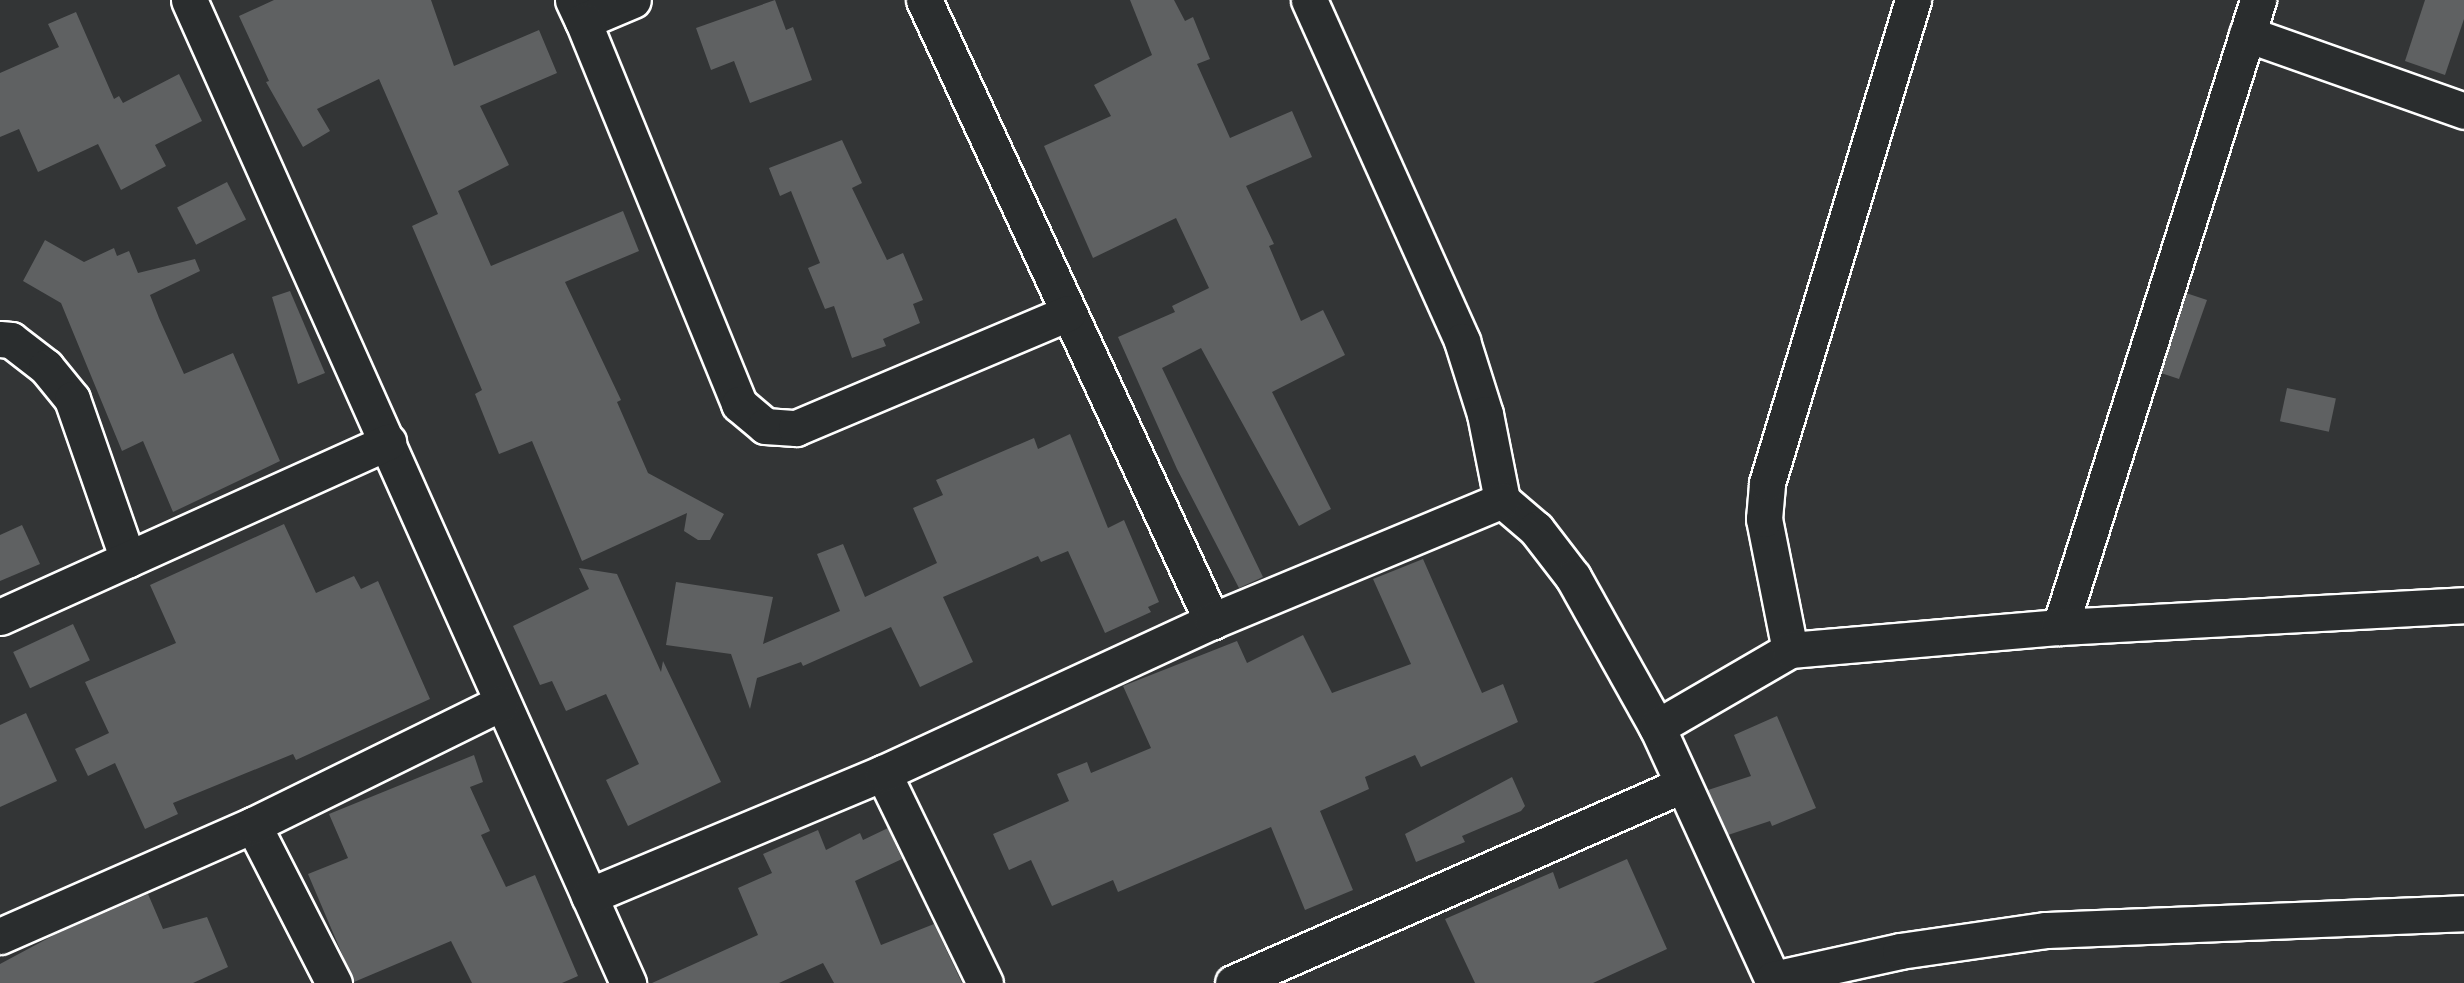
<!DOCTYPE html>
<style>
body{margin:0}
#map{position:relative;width:2464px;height:983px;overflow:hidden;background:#333536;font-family:"Architects Daughter",sans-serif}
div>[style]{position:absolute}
.building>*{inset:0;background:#5f6162;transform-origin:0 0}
.roads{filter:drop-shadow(2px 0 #fff) drop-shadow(-2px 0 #fff) drop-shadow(0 2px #fff) drop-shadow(0 -2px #fff)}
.minor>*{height:35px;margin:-17.5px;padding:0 17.5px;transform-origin:17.5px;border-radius:17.5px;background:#2a2d2e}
span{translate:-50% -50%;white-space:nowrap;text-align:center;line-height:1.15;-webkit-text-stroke:7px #2a2d2e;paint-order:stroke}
</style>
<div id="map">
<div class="building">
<i style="clip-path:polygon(274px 0,431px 0,454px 66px,539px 30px,557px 73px,480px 106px,509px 165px,458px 191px,491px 266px,623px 211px,639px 251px,565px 282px,621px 400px,617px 402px,648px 473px,724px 514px,710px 540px,698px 540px,684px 531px,687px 513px,582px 561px,532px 441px,499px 454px,475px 394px,482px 390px,412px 226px,438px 214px,379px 79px,317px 109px,330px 131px,303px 147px,266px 82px,269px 81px,239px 16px)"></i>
<i style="clip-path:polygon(775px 0,786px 30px,793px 27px,812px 80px,750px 103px,734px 61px,711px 70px,696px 28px)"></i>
<i style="clip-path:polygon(1130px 0,1174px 0,1185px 21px,1193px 17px,1210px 59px,1197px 64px,1230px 138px,1292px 111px,1312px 157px,1246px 186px,1274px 244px,1269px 246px,1301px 321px,1323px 310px,1345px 355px,1272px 392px,1331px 509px,1299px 526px,1201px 348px,1162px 368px,1263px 577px,1239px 588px,1177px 469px,1118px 337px,1175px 312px,1172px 306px,1209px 288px,1176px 218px,1093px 258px,1044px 146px,1111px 116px,1094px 85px,1152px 55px)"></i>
<i style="clip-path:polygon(2425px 0,2464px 0,2464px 19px,2445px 75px,2405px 61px)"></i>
<i style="clip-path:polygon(76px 12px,114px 99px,119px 96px,123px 103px,179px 74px,202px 121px,155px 145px,166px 166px,121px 190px,98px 144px,38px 172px,19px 129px,0 137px,0 73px,59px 47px,48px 24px)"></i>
<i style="clip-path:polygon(842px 140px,862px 183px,852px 188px,887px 260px,903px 253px,923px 300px,913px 304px,920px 323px,883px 339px,886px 346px,852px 358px,834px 306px,825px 309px,808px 268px,820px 263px,791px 191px,780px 196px,769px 168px)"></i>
<i style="left:227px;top:182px;width:42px;height:56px;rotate:63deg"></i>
<i style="clip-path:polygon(45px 240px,84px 262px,114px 248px,117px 256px,129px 251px,138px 273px,195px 259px,200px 271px,150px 295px,159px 318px,184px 374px,233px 353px,280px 461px,173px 512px,143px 441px,122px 451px,61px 303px,23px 281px)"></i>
<i style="clip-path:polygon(290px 291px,325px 373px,298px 384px,272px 297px)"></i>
<i style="clip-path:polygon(2186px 293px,2207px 300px,2179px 379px,2161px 373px)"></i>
<i style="left:2287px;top:388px;width:50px;height:34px;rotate:12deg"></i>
<i style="clip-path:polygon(1070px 434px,1108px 528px,1124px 520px,1159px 602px,1148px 607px,1151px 612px,1105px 633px,1068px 551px,1041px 562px,1038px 556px,943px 597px,973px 662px,920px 687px,891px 627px,803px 666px,801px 662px,757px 678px,750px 709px,731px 654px,666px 645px,676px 582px,773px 597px,763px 644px,840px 611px,817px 554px,843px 544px,865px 597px,937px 563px,913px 508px,943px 495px,936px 480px,1034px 438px,1038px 449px)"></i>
<i style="clip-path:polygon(284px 524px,316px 593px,354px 576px,361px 589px,378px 581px,430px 699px,296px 760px,293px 754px,173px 803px,178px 814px,145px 829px,115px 763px,88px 776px,75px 749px,109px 733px,85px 682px,176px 643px,150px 585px)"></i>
<i style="clip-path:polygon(22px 525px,40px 564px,0 581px,0 535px)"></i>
<i style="clip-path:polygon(1423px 559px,1482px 693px,1503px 684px,1518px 722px,1421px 767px,1415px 755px,1365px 777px,1369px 789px,1320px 811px,1353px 890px,1305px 910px,1271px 827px,1118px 892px,1113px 880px,1052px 906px,1031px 860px,1009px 870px,993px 834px,1069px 801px,1057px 774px,1087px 762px,1091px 773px,1151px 748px,1123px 686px,1237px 641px,1247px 663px,1303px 635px,1332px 693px,1411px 664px,1373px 579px)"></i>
<i style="clip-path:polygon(579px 568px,617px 574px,661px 672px,663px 661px,721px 782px,628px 826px,606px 780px,639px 764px,606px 694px,566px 711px,552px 681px,540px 685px,513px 626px,589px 589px)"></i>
<i style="left:73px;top:624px;width:40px;height:66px;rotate:65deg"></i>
<i style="clip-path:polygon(26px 713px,57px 781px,0 807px,0 725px)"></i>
<i style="clip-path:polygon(1777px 716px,1816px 808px,1772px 826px,1770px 821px,1728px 835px,1708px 790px,1751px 776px,1734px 735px)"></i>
<i style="clip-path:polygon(474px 755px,483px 782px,470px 787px,490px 831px,481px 835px,506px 887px,535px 875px,578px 976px,562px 983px,472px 983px,451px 941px,354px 982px,308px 874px,348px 858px,329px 814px)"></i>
<i style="clip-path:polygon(1512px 777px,1525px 806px,1521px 811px,1462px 836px,1465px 842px,1416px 862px,1405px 834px)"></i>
<i style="clip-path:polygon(888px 828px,902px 859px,855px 881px,881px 945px,934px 924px,962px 983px,834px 983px,823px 963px,779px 983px,652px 983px,758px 935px,738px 888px,772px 873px,763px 854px,818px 830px,826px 850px,860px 833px,863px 840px)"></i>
<i style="clip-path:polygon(1627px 859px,1667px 949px,1593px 983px,1475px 983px,1445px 919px,1553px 872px,1559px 889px)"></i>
<i style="clip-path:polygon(148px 894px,163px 929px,207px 917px,228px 967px,193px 983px,0 983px,0 964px,56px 934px)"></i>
</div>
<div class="roads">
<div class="minor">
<i style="left:189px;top:0;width:1077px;rotate:65.93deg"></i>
<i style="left:573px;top:0;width:23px;rotate:65deg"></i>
<i style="left:583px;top:21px;width:54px;rotate:-22.8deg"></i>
<i style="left:924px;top:0;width:685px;rotate:65.12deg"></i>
<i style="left:1309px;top:0;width:374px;rotate:65.8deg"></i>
<i style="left:1462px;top:341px;width:77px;rotate:72.5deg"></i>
<i style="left:1485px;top:414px;width:88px;rotate:78.8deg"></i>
<i style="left:1502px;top:500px;width:45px;rotate:40.5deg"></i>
<i style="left:1536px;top:529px;width:61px;rotate:52.4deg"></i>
<i style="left:1573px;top:577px;width:172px;rotate:60.8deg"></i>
<i style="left:1657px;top:727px;width:281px;rotate:65.4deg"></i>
<i style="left:583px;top:21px;width:414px;rotate:67.8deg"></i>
<i style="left:739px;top:404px;width:34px;rotate:40deg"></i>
<i style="left:765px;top:426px;width:31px;rotate:4deg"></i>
<i style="left:796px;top:428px;width:295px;rotate:-22.9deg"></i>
<i style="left:2247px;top:34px;width:230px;rotate:19.5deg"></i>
<i style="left:0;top:339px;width:11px;rotate:5deg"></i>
<i style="left:11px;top:340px;width:44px;rotate:37.6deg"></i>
<i style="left:46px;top:367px;width:41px;rotate:50.9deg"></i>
<i style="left:72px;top:399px;width:170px;rotate:70.8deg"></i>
<i style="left:0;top:617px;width:426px;rotate:-24.3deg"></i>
<i style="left:2060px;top:627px;width:658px;rotate:-72.47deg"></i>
<i style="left:1790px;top:650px;width:134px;rotate:-101.2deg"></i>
<i style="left:1764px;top:519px;width:36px;rotate:-85deg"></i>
<i style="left:1767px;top:483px;width:505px;rotate:-73.18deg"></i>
<i style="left:1657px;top:727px;width:154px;rotate:-30.1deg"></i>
<i style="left:1790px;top:650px;width:271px;rotate:-4.9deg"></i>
<i style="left:2060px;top:627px;width:405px;rotate:-3.1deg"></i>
<i style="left:883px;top:773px;width:233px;rotate:64.1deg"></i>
<i style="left:253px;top:825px;width:178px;rotate:62.9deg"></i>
<i style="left:589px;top:896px;width:319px;rotate:-22.7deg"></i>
<i style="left:883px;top:773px;width:362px;rotate:-24.8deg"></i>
<i style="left:1212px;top:621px;width:314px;rotate:-22.6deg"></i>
<i style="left:0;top:936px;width:276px;rotate:-23.7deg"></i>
<i style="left:253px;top:825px;width:276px;rotate:-26.2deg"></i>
<i style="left:1773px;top:979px;width:130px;rotate:-12.4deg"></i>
<i style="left:1900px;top:951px;width:148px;rotate:-8.2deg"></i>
<i style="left:2046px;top:930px;width:418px;rotate:-2.3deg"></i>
<i style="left:1233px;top:983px;width:490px;rotate:-23.8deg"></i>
</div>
</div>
</div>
